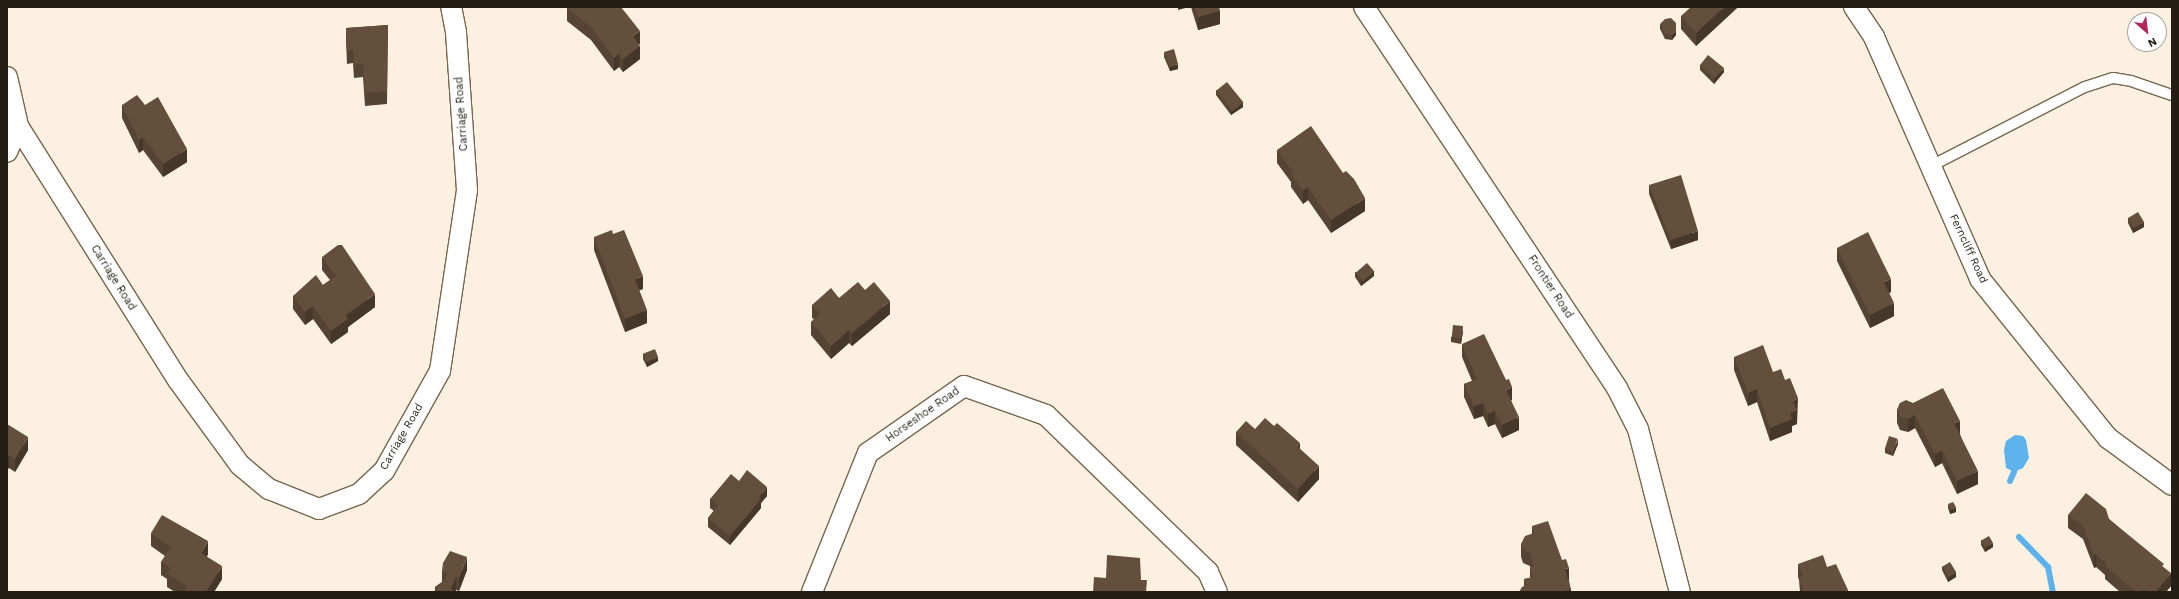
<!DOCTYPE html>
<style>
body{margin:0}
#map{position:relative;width:2179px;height:599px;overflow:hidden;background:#fcf1e1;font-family:"Work Sans",sans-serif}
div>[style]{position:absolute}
.water>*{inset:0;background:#5db2eb}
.stream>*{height:6px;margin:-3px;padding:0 3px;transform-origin:3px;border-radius:3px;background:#5db2eb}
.roads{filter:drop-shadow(1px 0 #77664f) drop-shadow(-1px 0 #77664f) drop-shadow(0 1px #77664f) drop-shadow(0 -1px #77664f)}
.service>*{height:10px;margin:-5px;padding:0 5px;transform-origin:5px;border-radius:5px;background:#fff}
.minor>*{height:20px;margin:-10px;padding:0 10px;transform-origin:10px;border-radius:10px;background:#fff}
.wall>*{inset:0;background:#554434}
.shaded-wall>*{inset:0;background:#45372a}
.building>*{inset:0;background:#634f3c;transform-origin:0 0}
span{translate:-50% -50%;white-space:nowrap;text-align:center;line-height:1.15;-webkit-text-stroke:4px #fff;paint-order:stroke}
.street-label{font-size:11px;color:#241e14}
.frame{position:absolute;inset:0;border:8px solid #241e14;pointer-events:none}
.north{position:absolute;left:2127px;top:12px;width:40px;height:40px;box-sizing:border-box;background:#fff;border:1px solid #a7a5a1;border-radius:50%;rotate:152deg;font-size:11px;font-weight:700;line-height:16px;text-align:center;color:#241e14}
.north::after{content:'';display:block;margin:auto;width:14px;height:18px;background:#b3255c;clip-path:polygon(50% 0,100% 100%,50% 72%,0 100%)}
</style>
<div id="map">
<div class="water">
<i style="clip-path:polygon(2015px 435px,2023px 436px,2026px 440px,2029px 458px,2023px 468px,2014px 472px,2006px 468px,2004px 450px,2006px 441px)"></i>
</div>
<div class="stream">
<i style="left:2010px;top:481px;width:10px;rotate:-66deg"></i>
<i style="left:2019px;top:537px;width:42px;rotate:46deg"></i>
<i style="left:2048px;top:567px;width:25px;rotate:79deg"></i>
</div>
<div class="roads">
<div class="service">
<i style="left:1931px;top:166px;width:173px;rotate:-27.2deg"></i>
<i style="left:2085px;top:87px;width:29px;rotate:-18deg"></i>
<i style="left:2113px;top:78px;width:18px;rotate:9deg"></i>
<i style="left:2131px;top:81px;width:43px;rotate:18.9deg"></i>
</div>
<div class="minor">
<i style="left:1364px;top:7px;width:457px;rotate:56.4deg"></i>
<i style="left:1617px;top:388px;width:46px;rotate:62.9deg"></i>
<i style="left:1638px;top:429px;width:168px;rotate:75.6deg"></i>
<i style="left:1854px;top:7px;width:36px;rotate:56deg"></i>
<i style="left:1874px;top:37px;width:264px;rotate:66.3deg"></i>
<i style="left:1980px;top:279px;width:204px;rotate:51.2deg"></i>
<i style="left:2108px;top:438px;width:79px;rotate:36.3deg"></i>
<i style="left:7px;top:77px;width:50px;rotate:77.3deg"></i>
<i style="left:18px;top:126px;width:28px;rotate:113deg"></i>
<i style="left:18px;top:126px;width:300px;rotate:57.8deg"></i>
<i style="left:178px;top:380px;width:105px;rotate:53.9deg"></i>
<i style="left:240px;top:465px;width:38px;rotate:40deg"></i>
<i style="left:269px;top:489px;width:54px;rotate:21.8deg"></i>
<i style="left:319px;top:509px;width:43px;rotate:-20.6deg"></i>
<i style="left:359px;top:494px;width:34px;rotate:-43deg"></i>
<i style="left:384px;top:471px;width:115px;rotate:-60.8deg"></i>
<i style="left:440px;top:371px;width:183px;rotate:-81.5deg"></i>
<i style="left:467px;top:190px;width:158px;rotate:-94deg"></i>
<i style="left:456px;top:32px;width:25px;rotate:-101deg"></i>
<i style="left:812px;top:592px;width:150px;rotate:-68.1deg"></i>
<i style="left:868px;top:453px;width:117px;rotate:-34.9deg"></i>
<i style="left:964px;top:386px;width:87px;rotate:19.5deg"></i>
<i style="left:1046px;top:415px;width:226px;rotate:44.1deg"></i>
<i style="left:1208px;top:572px;width:22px;rotate:66deg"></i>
</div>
</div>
<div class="wall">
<i style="clip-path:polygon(1191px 7px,1219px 7px,1220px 24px,1198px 30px)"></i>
<i style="clip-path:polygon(1737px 7px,1737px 8px,1696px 46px,1681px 29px,1681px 16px)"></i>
<i style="clip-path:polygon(567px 8px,640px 44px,639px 44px,640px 59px,623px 72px,619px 67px,614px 71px,591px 40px,567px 21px)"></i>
<i style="clip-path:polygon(1660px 24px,1676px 35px,1672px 40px,1665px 39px,1660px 29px)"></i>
<i style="clip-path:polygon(388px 25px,387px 104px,365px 106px,363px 77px,354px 78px,353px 63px,347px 64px,346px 41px,346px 28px)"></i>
<i style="clip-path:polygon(1164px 52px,1178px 69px,1170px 71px,1164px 57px)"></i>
<i style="clip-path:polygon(1700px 65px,1724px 72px,1714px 84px,1700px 70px)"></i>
<i style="clip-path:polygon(1216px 90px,1243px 107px,1231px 115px,1216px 95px)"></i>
<i style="clip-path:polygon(122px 105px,145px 105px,187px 162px,163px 177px,143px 150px,139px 153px,122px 118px)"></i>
<i style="clip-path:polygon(1277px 150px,1365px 211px,1331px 233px,1308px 200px,1303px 204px,1291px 187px,1291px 182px,1277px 163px)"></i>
<i style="clip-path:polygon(1649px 185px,1698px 240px,1671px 249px,1649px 194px)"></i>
<i style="clip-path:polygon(2128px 218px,2144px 227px,2133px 233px,2128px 223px)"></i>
<i style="clip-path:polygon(594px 237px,643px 289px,639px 290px,647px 323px,625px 332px,594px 250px)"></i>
<i style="clip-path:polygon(1837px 248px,1891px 292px,1889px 293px,1894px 316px,1870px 328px,1837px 261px)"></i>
<i style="clip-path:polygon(322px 257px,375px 307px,348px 327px,348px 332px,331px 344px,313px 319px,305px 325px,293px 309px,293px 296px,323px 285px,330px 280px,322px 270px)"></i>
<i style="clip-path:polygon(1355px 272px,1374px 276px,1361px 286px,1355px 277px)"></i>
<i style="clip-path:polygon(865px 290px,890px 314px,852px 346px,849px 343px,831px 359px,811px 335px,811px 322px,814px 319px,812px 318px,812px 305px,839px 298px)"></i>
<i style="clip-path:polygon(1463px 331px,1461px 344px,1451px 342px,1451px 337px)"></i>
<i style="clip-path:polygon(1462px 344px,1512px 400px,1511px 400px,1519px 430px,1502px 438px,1495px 424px,1488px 427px,1483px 416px,1474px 419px,1464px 397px,1464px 384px,1472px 381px,1462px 357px)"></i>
<i style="clip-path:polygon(643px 354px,658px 361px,647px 367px,643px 359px)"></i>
<i style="clip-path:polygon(1734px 357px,1773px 372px,1798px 412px,1797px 412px,1797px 424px,1792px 426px,1792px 432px,1770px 441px,1757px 402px,1748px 406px,1734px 370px)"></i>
<i style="clip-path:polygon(1900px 403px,1960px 434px,1978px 484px,1957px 494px,1942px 463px,1935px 467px,1915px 428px,1908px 432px,1900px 430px,1897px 423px,1897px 410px)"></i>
<i style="clip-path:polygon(7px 424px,28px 450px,15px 472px,9px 468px)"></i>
<i style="clip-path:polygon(1255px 429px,1300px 449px,1319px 479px,1298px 502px,1236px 445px,1236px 432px)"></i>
<i style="clip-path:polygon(1898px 444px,1893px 456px,1885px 453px,1885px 449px)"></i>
<i style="clip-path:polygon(739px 481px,767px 496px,761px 503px,761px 508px,730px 545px,708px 527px,708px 518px,714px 511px,710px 508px,710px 499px)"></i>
<i style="clip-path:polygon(1948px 504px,1956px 512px,1950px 514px,1948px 508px)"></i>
<i style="clip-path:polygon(2068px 515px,2109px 519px,2164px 568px,2171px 586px,2166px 592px,2120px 592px,2105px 579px,2105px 575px,2096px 567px,2094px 568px,2083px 539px,2068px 528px)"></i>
<i style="clip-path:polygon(1532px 526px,1569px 581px,1571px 592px,1524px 586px,1524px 579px,1530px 578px,1530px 566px,1523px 563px,1521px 557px,1521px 544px,1532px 534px)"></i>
<i style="clip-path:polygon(151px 533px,208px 554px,207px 557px,222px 579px,214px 592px,175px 592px,167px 587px,167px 579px,161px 575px,161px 562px,165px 556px,151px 546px)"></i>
<i style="clip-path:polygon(1981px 540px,1993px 547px,1985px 552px,1981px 545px)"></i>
<i style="clip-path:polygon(1798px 564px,1827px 567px,1848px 592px,1800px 592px,1799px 580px,1798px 577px)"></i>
<i style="clip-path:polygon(1942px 566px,1956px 577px,1948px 582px,1942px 570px)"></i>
<i style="clip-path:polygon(467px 570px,459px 591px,456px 590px,455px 592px,435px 592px,435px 587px,442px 582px,442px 571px)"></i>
</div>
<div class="shaded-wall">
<i style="clip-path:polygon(1178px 7px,1189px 7px,1178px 10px)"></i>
<i style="clip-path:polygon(1724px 7px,1737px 7px,1737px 8px,1696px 46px,1696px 33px)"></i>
<i style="clip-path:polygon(1220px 11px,1220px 24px,1198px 30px,1198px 17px)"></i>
<i style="clip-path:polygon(1676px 30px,1676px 35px,1672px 40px,1672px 35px)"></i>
<i style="clip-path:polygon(640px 31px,640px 44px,633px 49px,633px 36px)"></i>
<i style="clip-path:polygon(640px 46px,640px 59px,623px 72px,623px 59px)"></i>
<i style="clip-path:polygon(619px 54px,619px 67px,614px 71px,614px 58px)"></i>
<i style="clip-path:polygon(1178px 64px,1178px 69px,1170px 71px,1170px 67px)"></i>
<i style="clip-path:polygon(1724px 68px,1724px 72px,1714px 84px,1714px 79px)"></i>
<i style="clip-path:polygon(1243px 102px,1243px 107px,1231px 115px,1231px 111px)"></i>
<i style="clip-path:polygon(143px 137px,143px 150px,139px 153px,139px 140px)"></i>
<i style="clip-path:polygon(187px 149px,187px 162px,163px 177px,163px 164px)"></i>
<i style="clip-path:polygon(1308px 187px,1308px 200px,1303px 204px,1303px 191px)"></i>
<i style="clip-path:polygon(1365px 198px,1365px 211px,1331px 233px,1331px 220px)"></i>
<i style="clip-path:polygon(2144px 222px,2144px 227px,2133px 233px,2133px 228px)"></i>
<i style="clip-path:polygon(1698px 231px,1698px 240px,1671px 249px,1671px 240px)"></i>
<i style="clip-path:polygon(1374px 271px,1374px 276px,1361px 286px,1361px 281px)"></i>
<i style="clip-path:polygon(643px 276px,643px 289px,635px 292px,635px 279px)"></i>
<i style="clip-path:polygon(1891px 279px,1891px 292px,1884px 295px,1884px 282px)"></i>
<i style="clip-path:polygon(375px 294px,375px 307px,348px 327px,348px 332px,331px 344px,331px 331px,346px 315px)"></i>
<i style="clip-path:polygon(890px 301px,890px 314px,852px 346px,852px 333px)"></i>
<i style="clip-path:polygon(1894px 303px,1894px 316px,1870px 328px,1870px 315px)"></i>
<i style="clip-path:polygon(313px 306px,313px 319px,305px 325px,305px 312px)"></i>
<i style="clip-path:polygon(647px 310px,647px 323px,625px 332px,625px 319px)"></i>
<i style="clip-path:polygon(1463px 326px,1463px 331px,1461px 344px,1461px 339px)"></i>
<i style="clip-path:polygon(849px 330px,849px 343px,831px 359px,831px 346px)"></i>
<i style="clip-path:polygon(658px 357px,658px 361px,647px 367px,647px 362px)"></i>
<i style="clip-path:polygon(1512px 387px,1512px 400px,1506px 403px,1506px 390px)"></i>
<i style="clip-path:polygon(1757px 389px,1757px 402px,1748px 406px,1748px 393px)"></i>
<i style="clip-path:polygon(1798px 398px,1797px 424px,1792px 426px,1792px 432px,1770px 441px,1770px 428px,1790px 413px,1793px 401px)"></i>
<i style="clip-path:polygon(1483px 403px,1483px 416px,1474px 419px,1474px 406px)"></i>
<i style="clip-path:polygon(1495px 411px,1495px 424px,1488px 427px,1488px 414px)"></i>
<i style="clip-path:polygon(1915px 415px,1915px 428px,1908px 432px,1908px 419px)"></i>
<i style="clip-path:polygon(1519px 417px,1519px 430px,1502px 438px,1502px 425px)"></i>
<i style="clip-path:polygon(1960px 421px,1960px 434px,1954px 436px,1954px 423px)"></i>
<i style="clip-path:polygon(28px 437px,28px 450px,15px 472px,15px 459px)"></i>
<i style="clip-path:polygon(1898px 439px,1898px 444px,1893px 456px,1893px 452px)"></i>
<i style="clip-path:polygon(1300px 443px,1300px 456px,1297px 446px)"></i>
<i style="clip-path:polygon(1942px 450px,1942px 463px,1935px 467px,1935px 454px)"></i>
<i style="clip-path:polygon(9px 455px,9px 468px,7px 471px,7px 458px)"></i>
<i style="clip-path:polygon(1319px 466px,1319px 479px,1298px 502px,1298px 489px)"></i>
<i style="clip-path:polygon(1978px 471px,1978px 484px,1957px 494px,1957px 481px)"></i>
<i style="clip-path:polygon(767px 487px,767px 496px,761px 503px,761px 508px,730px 545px,730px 536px,759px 497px)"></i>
<i style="clip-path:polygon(1956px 507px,1956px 512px,1950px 514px,1950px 510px)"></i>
<i style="clip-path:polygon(208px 541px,208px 554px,201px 566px,201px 553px)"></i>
<i style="clip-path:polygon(1993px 543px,1993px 547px,1985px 552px,1985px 547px)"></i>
<i style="clip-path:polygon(2096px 554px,2096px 567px,2094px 568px,2094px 555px)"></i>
<i style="clip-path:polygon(467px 557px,467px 570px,459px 591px,459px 578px)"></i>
<i style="clip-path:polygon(222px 566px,222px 579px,214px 592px,206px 592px)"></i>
<i style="clip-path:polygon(1569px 568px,1569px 581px,1565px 582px,1565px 569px)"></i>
<i style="clip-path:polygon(1956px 572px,1956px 577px,1948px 582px,1948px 577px)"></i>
<i style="clip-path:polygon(2171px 573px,2171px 586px,2166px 592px,2156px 592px)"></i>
<i style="clip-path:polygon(456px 577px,456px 590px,455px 592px,451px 592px,451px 588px)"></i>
<i style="clip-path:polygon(1571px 589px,1571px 592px,1563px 592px)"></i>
</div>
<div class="building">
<i style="clip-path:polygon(568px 7px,621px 7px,640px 31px,633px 36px,640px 46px,623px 59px,619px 54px,614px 58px,591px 27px,567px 8px)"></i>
<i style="clip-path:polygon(1195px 7px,1219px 7px,1220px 11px,1198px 17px)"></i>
<i style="clip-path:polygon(1691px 7px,1724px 7px,1696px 33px,1681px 16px)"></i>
<i style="clip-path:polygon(1671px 18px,1676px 23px,1676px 30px,1672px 35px,1665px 34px,1660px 24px,1665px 19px)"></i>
<i style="clip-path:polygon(388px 25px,387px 91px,365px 93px,363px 64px,354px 65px,353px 50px,347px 51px,346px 28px)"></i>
<i style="clip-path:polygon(1174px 49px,1178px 64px,1170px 67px,1164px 52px)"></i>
<i style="clip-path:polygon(1708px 55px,1724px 68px,1714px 79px,1700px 65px)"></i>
<i style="left:1227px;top:82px;width:26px;height:14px;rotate:51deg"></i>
<i style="clip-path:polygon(137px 95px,145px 105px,158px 97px,187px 149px,163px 164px,143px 137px,139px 140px,122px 105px)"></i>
<i style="clip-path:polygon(1311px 126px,1343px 173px,1346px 171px,1354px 179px,1365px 198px,1331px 220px,1308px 187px,1303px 191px,1291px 174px,1293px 173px,1277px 150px)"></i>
<i style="clip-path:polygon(1681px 175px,1698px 231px,1671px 240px,1649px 185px)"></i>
<i style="left:2138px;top:212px;width:12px;height:12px;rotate:59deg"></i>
<i style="clip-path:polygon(612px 230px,613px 234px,624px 230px,643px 276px,635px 279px,647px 310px,625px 319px,594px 237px)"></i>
<i style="clip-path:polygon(1868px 232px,1891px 279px,1884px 282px,1894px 303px,1870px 315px,1837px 248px)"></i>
<i style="clip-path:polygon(338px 245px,342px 245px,375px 294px,346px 315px,348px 319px,331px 331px,313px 306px,305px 312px,293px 296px,316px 275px,323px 285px,336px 276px,322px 257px)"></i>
<i style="left:1367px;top:263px;width:11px;height:15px;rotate:49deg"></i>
<i style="clip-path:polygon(858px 282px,865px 290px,874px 282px,890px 301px,852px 333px,849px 330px,831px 346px,811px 322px,820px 314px,812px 305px,831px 288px,839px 298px)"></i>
<i style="left:1453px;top:325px;width:10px;height:12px;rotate:6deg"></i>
<i style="clip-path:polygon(1484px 334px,1506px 380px,1509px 379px,1512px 387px,1506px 390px,1519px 417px,1502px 425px,1495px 411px,1488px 414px,1483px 403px,1474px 406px,1464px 384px,1477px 379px,1462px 344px)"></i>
<i style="clip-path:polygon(1763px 345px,1773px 372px,1781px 369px,1785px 380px,1790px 378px,1798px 398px,1793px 401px,1797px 411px,1790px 413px,1792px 419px,1770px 428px,1757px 389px,1748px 393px,1734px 357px)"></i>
<i style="left:655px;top:349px;width:9px;height:13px;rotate:69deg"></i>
<i style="clip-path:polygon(1943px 388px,1960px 421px,1954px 423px,1978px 471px,1957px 481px,1942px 450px,1935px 454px,1915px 415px,1908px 419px,1900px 417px,1897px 410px,1900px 403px,1906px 400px,1913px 403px)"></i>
<i style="clip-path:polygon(1265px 418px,1274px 426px,1277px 423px,1300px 443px,1297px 446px,1319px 466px,1298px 489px,1236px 432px,1246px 421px,1255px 429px)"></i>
<i style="clip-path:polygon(7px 424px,28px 437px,15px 459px,9px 455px,7px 458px)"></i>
<i style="left:1889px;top:436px;width:9px;height:14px;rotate:18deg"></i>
<i style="clip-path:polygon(747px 470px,767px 487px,759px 497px,761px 499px,730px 536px,708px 518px,718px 505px,710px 499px,731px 474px,739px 481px)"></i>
<i style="clip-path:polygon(2086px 493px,2106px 509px,2109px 519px,2164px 564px,2162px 566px,2171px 573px,2156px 592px,2148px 592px,2144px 589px,2141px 592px,2136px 592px,2105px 566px,2107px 564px,2096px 554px,2094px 555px,2083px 526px,2068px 515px)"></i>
<i style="clip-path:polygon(1953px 502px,1956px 507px,1950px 510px,1948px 504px)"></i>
<i style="clip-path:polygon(162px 515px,208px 541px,201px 553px,222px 566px,206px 592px,184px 592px,187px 586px,167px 574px,171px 568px,161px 562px,171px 547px,151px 533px)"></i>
<i style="clip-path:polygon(1548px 521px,1562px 560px,1566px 559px,1569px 568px,1565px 569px,1571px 589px,1563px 592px,1519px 592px,1522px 587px,1526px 585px,1524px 579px,1533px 577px,1530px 567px,1534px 566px,1530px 553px,1523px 550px,1521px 544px,1525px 536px,1534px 533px,1532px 526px)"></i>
<i style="left:1989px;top:536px;width:8px;height:9px;rotate:60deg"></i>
<i style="clip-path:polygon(450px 551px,467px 557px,459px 578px,456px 577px,451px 588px,454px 592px,439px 592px,435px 587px,445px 580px,447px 573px,442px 571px,443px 563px)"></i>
<i style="clip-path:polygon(1107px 555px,1140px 558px,1141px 580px,1147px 580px,1146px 592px,1093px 592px,1094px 577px,1106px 578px)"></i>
<i style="clip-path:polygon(1823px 555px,1827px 567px,1836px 564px,1848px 590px,1848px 592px,1804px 592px,1799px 577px,1803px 576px,1798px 564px)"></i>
<i style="left:1950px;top:562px;width:12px;height:9px;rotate:59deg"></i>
</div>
<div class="street-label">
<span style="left:462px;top:114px;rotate:-94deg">Carriage Road</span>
<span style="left:1968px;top:249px;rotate:65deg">Ferncliff Road</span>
<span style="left:113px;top:278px;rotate:58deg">Carriage Road</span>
<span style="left:1550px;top:287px;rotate:57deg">Frontier Road</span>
<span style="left:923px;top:415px;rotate:-35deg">Horseshoe Road</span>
<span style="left:402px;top:437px;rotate:-60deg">Carriage Road</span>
</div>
<div class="frame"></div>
<div class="north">N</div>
</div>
